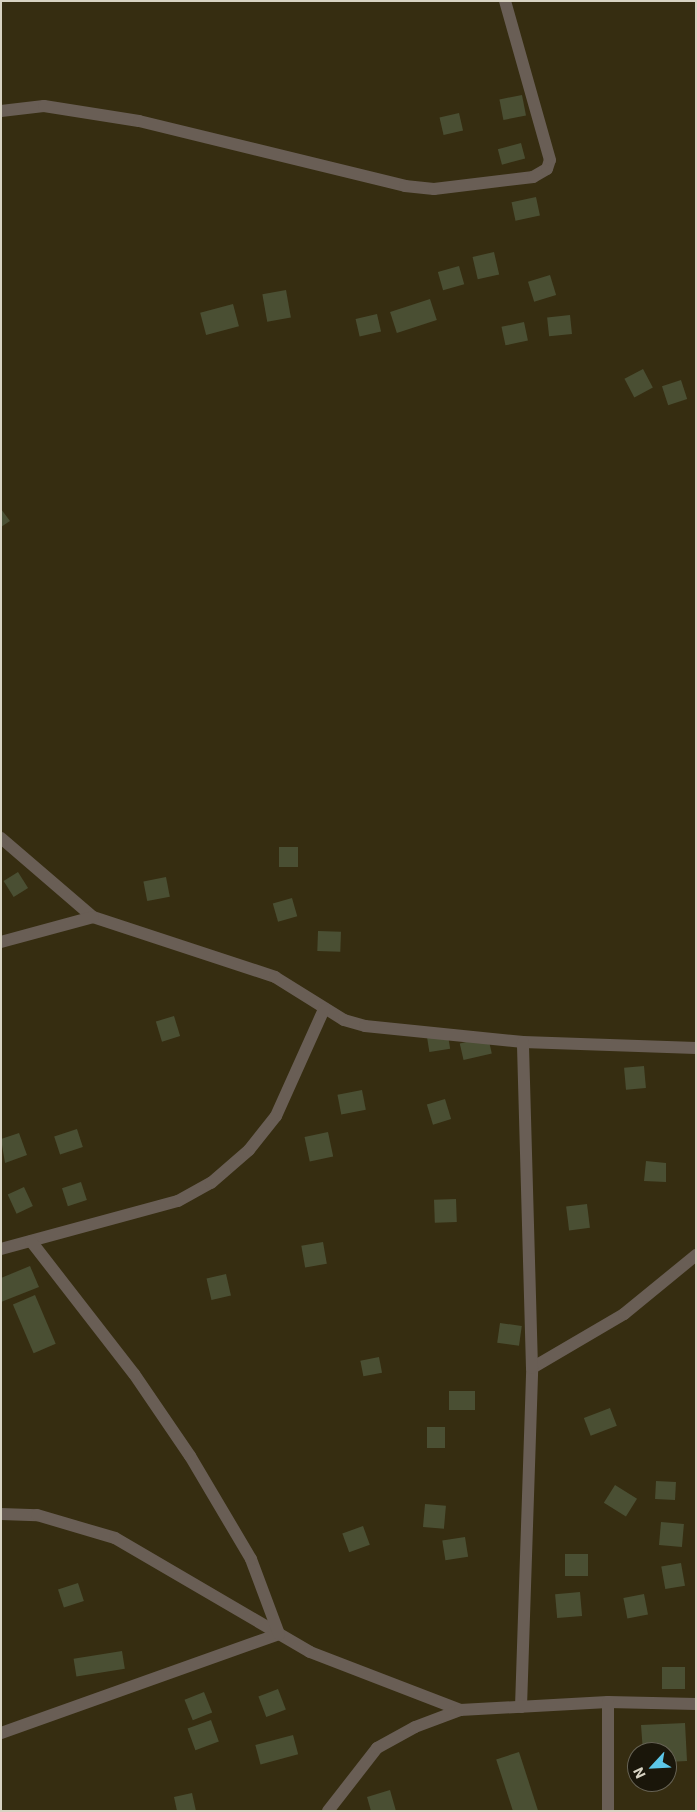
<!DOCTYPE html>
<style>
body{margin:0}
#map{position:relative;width:697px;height:1812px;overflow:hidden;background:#362d11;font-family:Roboto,sans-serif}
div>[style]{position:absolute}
.building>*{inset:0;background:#4a4f33;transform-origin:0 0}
.street>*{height:12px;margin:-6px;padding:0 6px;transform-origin:6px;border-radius:6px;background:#695e55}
span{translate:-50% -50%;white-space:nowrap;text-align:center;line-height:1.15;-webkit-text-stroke:4px #1a160a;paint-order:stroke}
.frame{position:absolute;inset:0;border:2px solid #d8d3c3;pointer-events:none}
.north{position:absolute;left:627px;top:1742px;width:50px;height:50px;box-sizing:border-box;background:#1a160a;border:1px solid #666254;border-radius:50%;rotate:245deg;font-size:14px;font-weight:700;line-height:20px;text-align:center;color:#d8d3c3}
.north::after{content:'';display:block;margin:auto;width:18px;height:22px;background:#5cc7e8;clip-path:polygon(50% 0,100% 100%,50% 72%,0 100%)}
</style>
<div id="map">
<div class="building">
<i style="left:522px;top:95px;width:21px;height:23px;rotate:79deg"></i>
<i style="left:459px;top:113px;width:18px;height:20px;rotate:77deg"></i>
<i style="left:521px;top:143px;width:16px;height:24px;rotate:75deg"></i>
<i style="left:536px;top:197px;width:19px;height:25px;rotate:78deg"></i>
<i style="left:494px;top:252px;width:23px;height:22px;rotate:77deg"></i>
<i style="left:459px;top:266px;width:19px;height:22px;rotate:74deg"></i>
<i style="left:550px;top:275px;width:21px;height:23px;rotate:73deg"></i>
<i style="left:286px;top:290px;width:28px;height:24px;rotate:80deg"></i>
<i style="left:430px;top:299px;width:22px;height:42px;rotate:72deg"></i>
<i style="left:233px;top:304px;width:23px;height:34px;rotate:75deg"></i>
<i style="left:377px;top:314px;width:18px;height:22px;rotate:77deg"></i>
<i style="left:570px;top:315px;width:19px;height:23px;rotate:84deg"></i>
<i style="left:524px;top:322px;width:19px;height:23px;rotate:78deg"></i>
<i style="left:643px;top:369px;width:21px;height:21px;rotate:62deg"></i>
<i style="left:681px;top:380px;width:20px;height:20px;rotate:72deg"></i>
<i style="clip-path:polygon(1px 509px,10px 521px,1px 527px)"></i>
<i style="left:279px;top:847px;width:19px;height:20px"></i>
<i style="left:18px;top:872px;width:19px;height:17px;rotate:58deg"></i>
<i style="left:166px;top:877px;width:20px;height:23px;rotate:79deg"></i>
<i style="left:292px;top:898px;width:19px;height:20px;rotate:74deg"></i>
<i style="left:318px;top:931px;width:23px;height:20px;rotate:2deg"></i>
<i style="left:174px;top:1016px;width:21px;height:19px;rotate:73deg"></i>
<i style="left:447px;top:1029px;width:20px;height:21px;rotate:81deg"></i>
<i style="left:488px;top:1037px;width:17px;height:29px;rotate:77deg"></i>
<i style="left:644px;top:1066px;width:22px;height:20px;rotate:85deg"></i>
<i style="left:362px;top:1090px;width:20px;height:25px;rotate:79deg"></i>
<i style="left:445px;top:1099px;width:21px;height:19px;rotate:73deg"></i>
<i style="left:77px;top:1129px;width:19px;height:24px;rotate:72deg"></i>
<i style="left:328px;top:1132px;width:25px;height:24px;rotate:78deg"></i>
<i style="clip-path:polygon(19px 1133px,27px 1155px,5px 1163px,1px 1139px)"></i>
<i style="clip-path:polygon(646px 1161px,666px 1163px,666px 1182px,644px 1181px)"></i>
<i style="left:81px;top:1182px;width:19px;height:20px;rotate:72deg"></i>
<i style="left:24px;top:1187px;width:21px;height:18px;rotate:65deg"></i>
<i style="left:456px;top:1199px;width:23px;height:22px;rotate:88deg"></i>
<i style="left:587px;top:1204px;width:24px;height:21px;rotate:83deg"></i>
<i style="left:323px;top:1242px;width:22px;height:22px;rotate:80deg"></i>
<i style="clip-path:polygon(30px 1266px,39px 1287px,1px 1302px,1px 1278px)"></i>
<i style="left:226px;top:1274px;width:22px;height:20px;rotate:77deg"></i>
<i style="left:35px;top:1295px;width:53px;height:24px;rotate:67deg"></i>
<i style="left:500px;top:1323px;width:22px;height:20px;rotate:8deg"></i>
<i style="left:379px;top:1357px;width:16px;height:19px;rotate:79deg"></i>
<i style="left:449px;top:1391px;width:26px;height:19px"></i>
<i style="left:610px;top:1408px;width:19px;height:28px;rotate:69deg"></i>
<i style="left:427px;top:1427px;width:18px;height:21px"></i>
<i style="left:656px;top:1481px;width:20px;height:18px;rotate:3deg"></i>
<i style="left:615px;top:1485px;width:26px;height:21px;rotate:32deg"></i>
<i style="left:425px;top:1504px;width:21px;height:23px;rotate:5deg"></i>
<i style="left:661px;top:1522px;width:23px;height:23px;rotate:5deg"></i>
<i style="left:363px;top:1526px;width:20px;height:22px;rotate:70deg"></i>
<i style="left:465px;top:1537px;width:20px;height:23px;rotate:81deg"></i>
<i style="left:565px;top:1554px;width:23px;height:22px"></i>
<i style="left:681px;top:1563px;width:23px;height:20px;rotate:80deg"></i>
<i style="left:78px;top:1583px;width:19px;height:21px;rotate:72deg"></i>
<i style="left:580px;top:1592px;width:24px;height:25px;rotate:85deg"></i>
<i style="left:644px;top:1594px;width:21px;height:21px;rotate:79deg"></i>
<i style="left:122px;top:1651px;width:18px;height:49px;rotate:81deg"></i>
<i style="left:685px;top:1667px;width:22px;height:23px;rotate:90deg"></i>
<i style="left:278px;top:1689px;width:22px;height:21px;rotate:69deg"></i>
<i style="left:204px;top:1692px;width:22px;height:21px;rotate:68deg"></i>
<i style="left:211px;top:1720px;width:23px;height:25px;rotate:70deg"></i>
<i style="clip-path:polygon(685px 1723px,687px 1761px,667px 1762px,667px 1752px,643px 1752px,641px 1725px)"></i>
<i style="left:293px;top:1735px;width:20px;height:39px;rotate:75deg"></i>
<i style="left:519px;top:1752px;width:62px;height:24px;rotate:72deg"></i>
<i style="clip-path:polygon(390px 1790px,396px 1811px,371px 1811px,367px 1797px)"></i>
<i style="clip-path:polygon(192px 1793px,196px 1811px,177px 1811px,174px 1797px)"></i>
</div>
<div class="street">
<i style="left:1px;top:111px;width:43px;rotate:-6.6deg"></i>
<i style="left:44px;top:106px;width:96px;rotate:9deg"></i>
<i style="left:139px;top:121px;width:274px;rotate:13.7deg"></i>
<i style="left:405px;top:186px;width:29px;rotate:6deg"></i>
<i style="left:434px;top:189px;width:100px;rotate:-6.9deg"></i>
<i style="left:533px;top:177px;width:16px;rotate:-30deg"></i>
<i style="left:547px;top:169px;width:9px;rotate:-72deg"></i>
<i style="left:550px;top:160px;width:165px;rotate:-105.8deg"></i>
<i style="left:1px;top:838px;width:121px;rotate:40.7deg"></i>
<i style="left:93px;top:917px;width:192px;rotate:18.2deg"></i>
<i style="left:275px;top:977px;width:81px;rotate:31.9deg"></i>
<i style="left:344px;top:1020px;width:22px;rotate:16deg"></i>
<i style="left:365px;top:1026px;width:159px;rotate:5.8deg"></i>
<i style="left:523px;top:1042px;width:173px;rotate:2deg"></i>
<i style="left:1px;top:942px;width:95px;rotate:-15.2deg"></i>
<i style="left:1px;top:1249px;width:183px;rotate:-15.2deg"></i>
<i style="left:178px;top:1201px;width:38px;rotate:-29deg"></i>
<i style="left:211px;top:1183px;width:50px;rotate:-41deg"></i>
<i style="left:249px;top:1150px;width:43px;rotate:-51.5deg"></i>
<i style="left:276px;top:1116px;width:117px;rotate:-65.8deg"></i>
<i style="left:532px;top:1368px;width:107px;rotate:-30.4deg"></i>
<i style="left:624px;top:1314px;width:93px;rotate:-39.3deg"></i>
<i style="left:1px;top:1514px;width:36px;rotate:2deg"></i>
<i style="left:37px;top:1515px;width:81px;rotate:16.4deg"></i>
<i style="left:115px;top:1538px;width:226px;rotate:30.3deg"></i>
<i style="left:310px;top:1652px;width:161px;rotate:21.1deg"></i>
<i style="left:521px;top:1707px;width:339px;rotate:-88.1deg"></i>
<i style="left:532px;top:1368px;width:326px;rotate:-91.6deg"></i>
<i style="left:1px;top:1733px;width:295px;rotate:-19.6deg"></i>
<i style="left:279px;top:1634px;width:80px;rotate:-110.5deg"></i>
<i style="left:251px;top:1559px;width:120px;rotate:-120.6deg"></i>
<i style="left:190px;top:1456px;width:99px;rotate:-124.3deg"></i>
<i style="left:134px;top:1374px;width:168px;rotate:-127.8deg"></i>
<i style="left:328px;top:1811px;width:80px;rotate:-52.1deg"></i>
<i style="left:377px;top:1748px;width:43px;rotate:-28.9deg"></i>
<i style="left:415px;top:1727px;width:48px;rotate:-20.7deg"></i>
<i style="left:460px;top:1710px;width:148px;rotate:-3.1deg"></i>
<i style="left:608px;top:1702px;width:88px;rotate:1.3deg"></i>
<i style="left:608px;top:1811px;width:109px;rotate:-90deg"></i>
</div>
<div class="frame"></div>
<div class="north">N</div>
</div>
